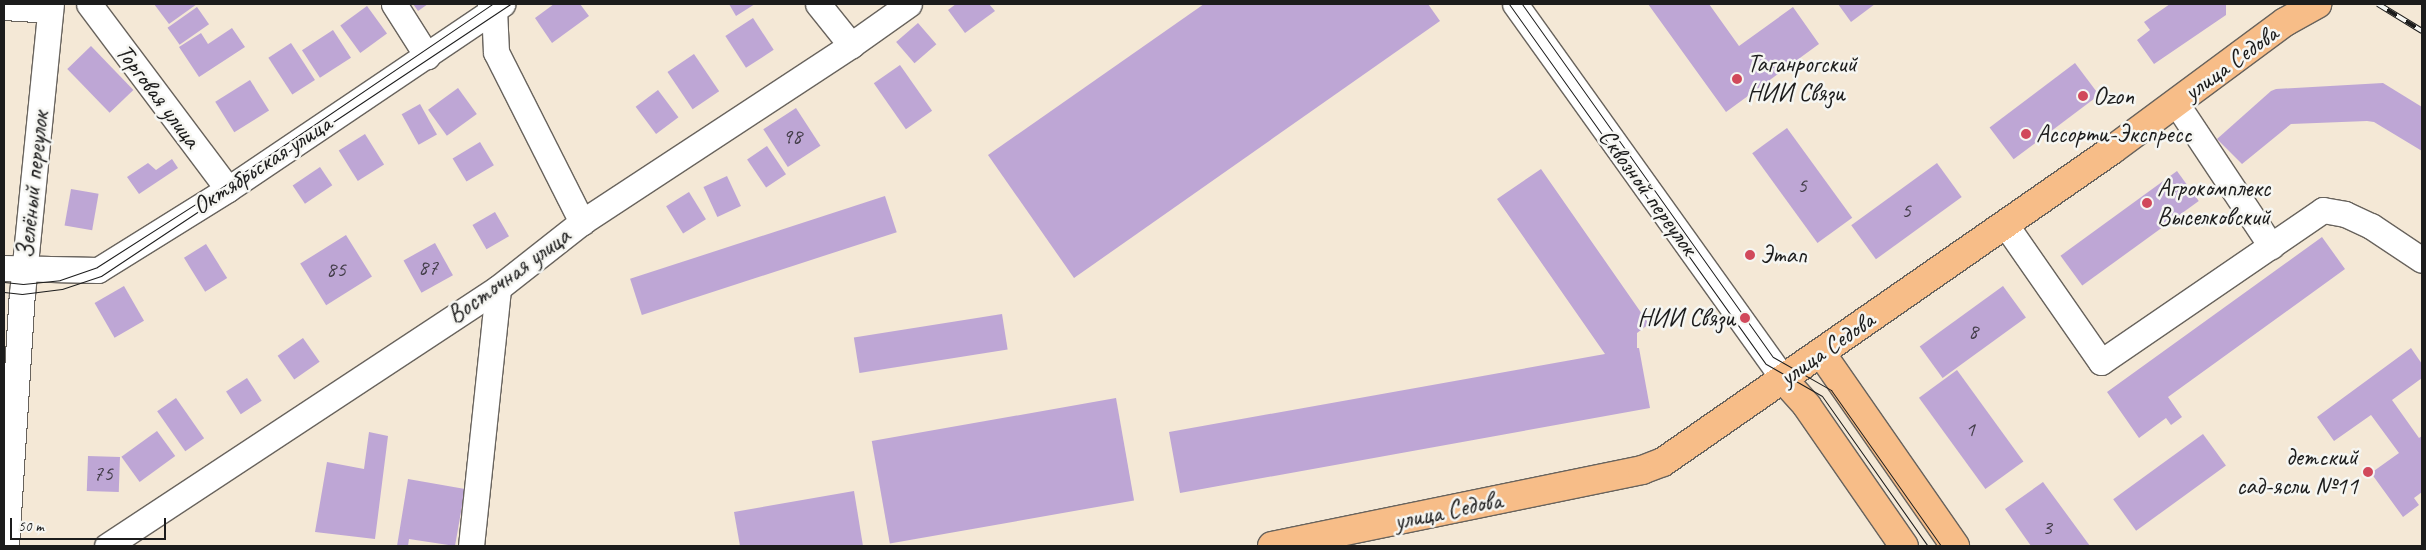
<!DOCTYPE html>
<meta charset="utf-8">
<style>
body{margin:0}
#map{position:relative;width:2426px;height:550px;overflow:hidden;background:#f4e8d6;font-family:Caveat,sans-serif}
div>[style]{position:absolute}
.building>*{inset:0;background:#bea6d5;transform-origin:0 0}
.roads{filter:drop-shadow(1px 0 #68635d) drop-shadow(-1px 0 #68635d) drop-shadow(0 1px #68635d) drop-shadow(0 -1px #68635d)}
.minor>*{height:25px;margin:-12.5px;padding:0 12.5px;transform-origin:12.5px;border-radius:12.5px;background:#fff}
.major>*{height:28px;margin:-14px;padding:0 14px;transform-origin:14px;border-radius:14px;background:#f7bd88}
.tram>*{height:1px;margin:-0.5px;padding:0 0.5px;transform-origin:0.5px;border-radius:0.5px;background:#1c1c1c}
.rail>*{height:5.5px;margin-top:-2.75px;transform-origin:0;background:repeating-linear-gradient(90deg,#f6f6f2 0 11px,#1c1c1c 0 22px);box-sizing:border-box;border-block:1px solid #1c1c1c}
.dots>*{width:14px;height:14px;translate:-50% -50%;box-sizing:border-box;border:2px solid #f6f6f2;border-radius:50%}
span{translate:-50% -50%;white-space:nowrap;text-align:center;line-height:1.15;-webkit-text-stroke:5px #f6f6f2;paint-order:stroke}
.number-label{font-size:22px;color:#443e4a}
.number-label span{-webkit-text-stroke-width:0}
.street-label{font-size:25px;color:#1c1c1c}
.poi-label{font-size:25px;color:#1c1c1c}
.left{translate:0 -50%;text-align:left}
.right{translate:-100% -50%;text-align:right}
.frame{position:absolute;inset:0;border:5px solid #1c1c1c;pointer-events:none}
.scale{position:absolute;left:10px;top:518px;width:156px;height:22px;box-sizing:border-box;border:2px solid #1c1c1c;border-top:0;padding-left:6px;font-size:15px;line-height:18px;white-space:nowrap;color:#1c1c1c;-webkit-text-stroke:4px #f6f6f2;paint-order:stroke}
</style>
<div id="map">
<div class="building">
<i style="clip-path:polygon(154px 4px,197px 4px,169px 24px)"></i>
<i style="clip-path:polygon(413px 4px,428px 4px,418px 11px)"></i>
<i style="clip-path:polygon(554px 4px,580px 4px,589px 16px,552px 43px,535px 18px)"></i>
<i style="clip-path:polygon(729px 4px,755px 4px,736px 16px)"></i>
<i style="clip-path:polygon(956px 4px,989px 4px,995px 11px,965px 33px,948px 10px)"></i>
<i style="clip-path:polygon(1204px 4px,1428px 4px,1440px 21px,1074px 278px,988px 155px)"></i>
<i style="clip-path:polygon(1648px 4px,1709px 4px,1739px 46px,1793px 7px,1819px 44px,1726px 112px)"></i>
<i style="clip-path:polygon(1838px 4px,1875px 4px,1851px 22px)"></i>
<i style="clip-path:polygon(2170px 4px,2226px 4px,2226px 15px,2154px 64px,2137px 40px,2150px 30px,2144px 22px)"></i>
<i style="left:367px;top:6px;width:34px;height:33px;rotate:54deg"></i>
<i style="left:197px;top:7px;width:21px;height:36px;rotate:55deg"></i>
<i style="left:753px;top:18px;width:38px;height:33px;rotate:57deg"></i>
<i style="left:918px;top:23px;width:28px;height:29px;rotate:49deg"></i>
<i style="clip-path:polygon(232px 28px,245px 47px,199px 77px,179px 47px,201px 33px,208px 44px)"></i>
<i style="left:333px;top:30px;width:33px;height:37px;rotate:57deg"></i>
<i style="left:291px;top:43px;width:44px;height:27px;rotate:57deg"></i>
<i style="left:91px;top:46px;width:61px;height:33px;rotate:46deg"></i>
<i style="left:694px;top:54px;width:45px;height:32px;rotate:56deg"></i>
<i style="left:2075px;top:63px;width:40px;height:107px;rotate:53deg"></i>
<i style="left:900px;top:65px;width:56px;height:32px;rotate:55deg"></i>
<i style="left:250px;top:80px;width:36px;height:41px;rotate:58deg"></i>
<i style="clip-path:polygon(2383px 83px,2422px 107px,2422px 151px,2374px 122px,2367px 121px,2291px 124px,2242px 164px,2217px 139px,2271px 91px,2276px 89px)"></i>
<i style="left:458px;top:88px;width:32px;height:37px;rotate:54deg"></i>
<i style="left:658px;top:90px;width:34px;height:28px;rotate:53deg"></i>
<i style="left:420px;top:104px;width:35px;height:21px;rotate:61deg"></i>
<i style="left:796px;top:108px;width:45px;height:39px;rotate:57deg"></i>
<i style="left:1787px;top:128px;width:111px;height:43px;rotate:54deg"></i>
<i style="left:365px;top:134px;width:36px;height:31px;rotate:58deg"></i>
<i style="left:480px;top:142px;width:27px;height:32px;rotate:59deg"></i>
<i style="left:767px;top:146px;width:34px;height:24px;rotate:56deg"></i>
<i style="clip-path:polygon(172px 159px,178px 168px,139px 194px,127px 177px,148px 163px,156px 170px)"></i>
<i style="left:1937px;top:163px;width:42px;height:106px;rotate:54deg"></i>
<i style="left:320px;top:167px;width:22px;height:33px;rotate:56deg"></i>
<i style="clip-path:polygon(1541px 169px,1649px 324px,1637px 333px,1637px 348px,1639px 348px,1650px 408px,1180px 493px,1169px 432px,1605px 354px,1497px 199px)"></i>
<i style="left:2177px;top:171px;width:37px;height:144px;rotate:54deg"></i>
<i style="left:727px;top:176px;width:33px;height:26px;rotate:65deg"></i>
<i style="left:71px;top:189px;width:28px;height:37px;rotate:10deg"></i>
<i style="left:689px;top:192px;width:32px;height:27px;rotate:58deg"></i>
<i style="left:885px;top:196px;width:38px;height:268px;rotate:72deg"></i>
<i style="left:495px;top:212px;width:28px;height:26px;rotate:60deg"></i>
<i style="left:346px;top:235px;width:49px;height:54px;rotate:58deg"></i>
<i style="clip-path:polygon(2322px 237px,2345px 269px,2168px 397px,2182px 417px,2171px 425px,2166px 418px,2139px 438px,2107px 392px)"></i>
<i style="left:435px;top:243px;width:37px;height:36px;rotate:61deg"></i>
<i style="left:206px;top:244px;width:40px;height:26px;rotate:58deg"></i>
<i style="left:124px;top:286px;width:40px;height:34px;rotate:60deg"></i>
<i style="left:2003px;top:286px;width:39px;height:103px;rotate:54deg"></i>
<i style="left:1002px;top:314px;width:36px;height:150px;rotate:81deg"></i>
<i style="left:303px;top:338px;width:29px;height:31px;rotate:55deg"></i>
<i style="clip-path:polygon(2411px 348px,2422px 364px,2422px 378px,2392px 400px,2419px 438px,2422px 436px,2422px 492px,2414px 498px,2419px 505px,2403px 517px,2371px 473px,2399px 453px,2371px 415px,2334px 441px,2317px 417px)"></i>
<i style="left:1957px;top:370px;width:113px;height:47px;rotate:54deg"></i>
<i style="left:247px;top:378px;width:27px;height:25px;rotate:57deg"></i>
<i style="left:176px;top:398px;width:49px;height:23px;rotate:55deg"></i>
<i style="left:1116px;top:398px;width:104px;height:248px;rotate:80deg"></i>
<i style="left:157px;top:431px;width:31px;height:44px;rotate:54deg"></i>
<i style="clip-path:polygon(369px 432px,388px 436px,375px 539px,315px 532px,327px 462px,364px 469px)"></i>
<i style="left:2203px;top:434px;width:39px;height:111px;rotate:54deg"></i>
<i style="left:88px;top:456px;width:32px;height:35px;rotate:2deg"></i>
<i style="clip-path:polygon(408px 479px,465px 489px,455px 546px,409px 539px,408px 546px,397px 546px)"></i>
<i style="clip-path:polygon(2043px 482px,2090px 546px,2031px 546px,2005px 509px)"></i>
<i style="clip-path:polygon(854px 491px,863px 546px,740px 546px,734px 512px)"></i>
</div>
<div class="roads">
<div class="minor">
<i style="left:89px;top:4px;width:231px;rotate:53.1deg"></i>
<i style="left:394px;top:4px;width:62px;rotate:57.6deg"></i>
<i style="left:490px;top:4px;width:6px;rotate:51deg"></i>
<i style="left:494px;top:9px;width:43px;rotate:87.3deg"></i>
<i style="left:496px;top:52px;width:191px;rotate:63.2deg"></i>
<i style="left:818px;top:4px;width:53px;rotate:51.2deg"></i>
<i style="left:1515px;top:4px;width:461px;rotate:54.4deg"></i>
<i style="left:4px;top:7px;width:46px;rotate:3.7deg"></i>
<i style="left:2176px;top:103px;width:172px;rotate:56.4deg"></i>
<i style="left:2005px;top:224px;width:168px;rotate:55.2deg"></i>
<i style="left:2101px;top:362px;width:269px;rotate:-34.4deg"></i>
<i style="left:2323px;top:210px;width:22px;rotate:10deg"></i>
<i style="left:2345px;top:214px;width:29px;rotate:25deg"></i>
<i style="left:2371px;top:226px;width:61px;rotate:33.7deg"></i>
<i style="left:4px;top:268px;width:94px;rotate:1.2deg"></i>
<i style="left:98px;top:270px;width:153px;rotate:-31.9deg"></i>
<i style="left:228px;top:189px;width:331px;rotate:-34deg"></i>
<i style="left:6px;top:546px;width:253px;rotate:-86.4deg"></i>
<i style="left:22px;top:294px;width:291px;rotate:-84.3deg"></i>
<i style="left:107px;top:546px;width:468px;rotate:-33.4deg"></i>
<i style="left:498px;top:288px;width:107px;rotate:-38.2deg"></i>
<i style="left:582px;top:222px;width:322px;rotate:-33.3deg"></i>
<i style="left:851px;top:45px;width:71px;rotate:-35.3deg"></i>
<i style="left:471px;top:546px;width:259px;rotate:-84deg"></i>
</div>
<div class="major">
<i style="left:1821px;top:353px;width:235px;rotate:55.2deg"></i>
<i style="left:1783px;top:379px;width:36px;rotate:48deg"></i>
<i style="left:1807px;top:406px;width:170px;rotate:55.3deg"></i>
<i style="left:1272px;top:546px;width:378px;rotate:-11.6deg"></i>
<i style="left:1642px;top:470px;width:22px;rotate:-21deg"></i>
<i style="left:1663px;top:462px;width:547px;rotate:-34.79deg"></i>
<i style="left:2112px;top:150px;width:215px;rotate:-36.5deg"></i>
<i style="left:2285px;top:22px;width:37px;rotate:-29deg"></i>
</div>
</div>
<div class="tram">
<i style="left:1509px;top:4px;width:442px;rotate:54.5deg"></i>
<i style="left:1766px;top:364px;width:64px;rotate:29.7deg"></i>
<i style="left:1822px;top:396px;width:184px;rotate:54.8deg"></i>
<i style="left:1522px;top:4px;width:433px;rotate:54.6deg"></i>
<i style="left:1773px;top:357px;width:67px;rotate:29.6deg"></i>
<i style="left:1831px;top:390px;width:191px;rotate:54.8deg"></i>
<i style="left:4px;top:282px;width:19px;rotate:6deg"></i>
<i style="left:23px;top:284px;width:37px;rotate:-6deg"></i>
<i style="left:60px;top:280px;width:39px;rotate:-19deg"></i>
<i style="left:97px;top:267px;width:152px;rotate:-32.6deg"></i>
<i style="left:225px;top:185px;width:323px;rotate:-34.1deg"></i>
<i style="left:4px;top:292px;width:18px;rotate:6deg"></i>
<i style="left:22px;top:294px;width:40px;rotate:-7.1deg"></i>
<i style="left:62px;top:289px;width:41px;rotate:-18.4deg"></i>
<i style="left:101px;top:276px;width:491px;rotate:-33.6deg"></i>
</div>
<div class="rail">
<i style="left:2378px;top:4px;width:52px;rotate:31.5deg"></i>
</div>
<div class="dots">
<i style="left:1737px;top:79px;background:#d1495b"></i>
<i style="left:2083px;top:96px;background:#d1495b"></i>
<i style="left:2026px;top:134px;background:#d1495b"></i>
<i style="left:2147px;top:203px;background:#d1495b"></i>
<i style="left:1750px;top:255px;background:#d1495b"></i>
<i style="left:1745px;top:318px;background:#d1495b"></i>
<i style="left:2368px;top:472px;background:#d1495b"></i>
</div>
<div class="number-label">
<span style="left:792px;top:137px">98</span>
<span style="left:1802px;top:186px">5</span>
<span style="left:1906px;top:211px">5</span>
<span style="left:428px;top:268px">87</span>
<span style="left:336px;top:270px">85</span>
<span style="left:1973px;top:332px">8</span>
<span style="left:1970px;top:430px">1</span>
<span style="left:103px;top:474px">75</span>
<span style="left:2047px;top:528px">3</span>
</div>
<div class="street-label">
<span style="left:2231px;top:63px;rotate:-36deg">улица Седова</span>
<span style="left:158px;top:96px;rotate:53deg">Торговая улица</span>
<span style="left:262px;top:165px;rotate:-33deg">Октябрьская улица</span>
<span style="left:33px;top:185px;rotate:-84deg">Зелёный переулок</span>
<span style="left:1648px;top:192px;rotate:54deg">Сквозной переулок</span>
<span style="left:509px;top:276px;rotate:-36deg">Восточная улица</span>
<span style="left:1827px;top:349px;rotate:-35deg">улица Седова</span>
<span style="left:1448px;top:511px;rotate:-12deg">улица Седова</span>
</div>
<div class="poi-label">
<span class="left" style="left:1747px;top:79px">Таганрогский<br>НИИ Связи</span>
<span class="left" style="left:2093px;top:96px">Ozon</span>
<span class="left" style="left:2036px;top:134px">Ассорти-Экспресс</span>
<span class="left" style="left:2157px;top:203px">Агрокомплекс<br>Выселковский</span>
<span class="left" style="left:1760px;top:255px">Этап</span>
<span class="right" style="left:1735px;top:318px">НИИ Связи</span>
<span class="right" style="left:2358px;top:472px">детский<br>сад-ясли №11</span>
</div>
<div class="frame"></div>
<div class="scale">50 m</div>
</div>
